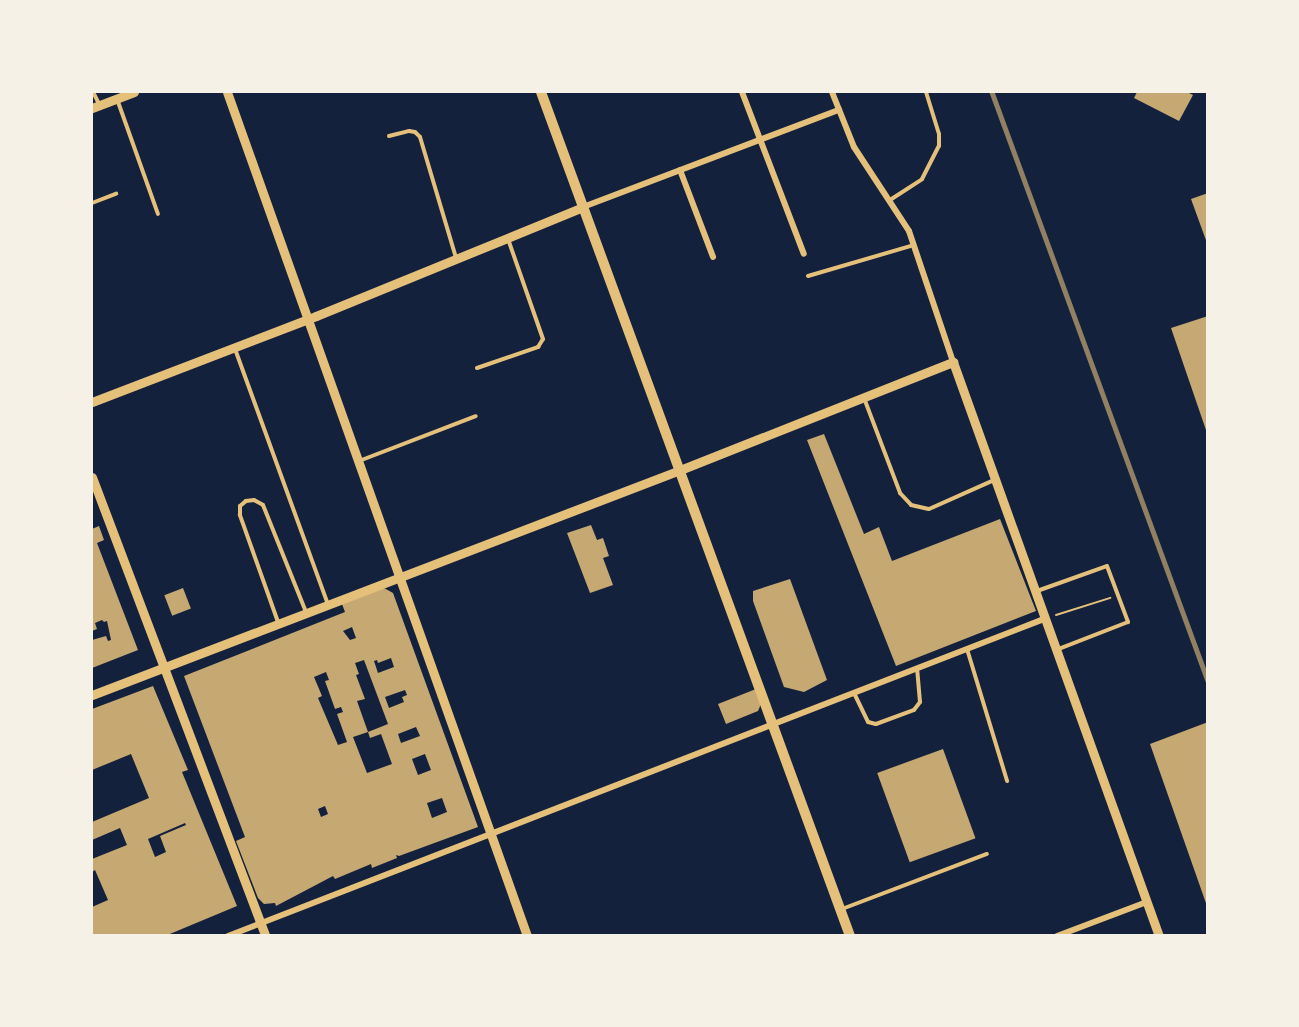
<!DOCTYPE html>
<style>
body{margin:0}
#map{position:relative;width:1299px;height:1027px;overflow:hidden;background:#14213d;font-family:Cabin,sans-serif}
div>[style]{position:absolute}
.building>*{inset:0;background:#c6a872;transform-origin:0 0}
.path>*{height:2px;margin:-1px;padding:0 1px;transform-origin:1px;border-radius:1px;background:#e5c07b}
.service>*{height:4px;margin:-2px;padding:0 2px;transform-origin:2px;border-radius:2px;background:#e5c07b}
.minor>*{height:6px;margin:-3px;padding:0 3px;transform-origin:3px;border-radius:3px;background:#e5c07b}
.tertiary>*{height:9px;margin:-4.5px;padding:0 4.5px;transform-origin:4.5px;border-radius:4.5px;background:#e5c07b}
.secondary>*{height:10px;margin:-5px;padding:0 5px;transform-origin:5px;border-radius:5px;background:#e5c07b}
.rail>*{height:4.5px;margin:-2.25px;padding:0 2.25px;transform-origin:2.25px;border-radius:2.25px;background:#918062}
span{translate:-50% -50%;white-space:nowrap;text-align:center;line-height:1.15;-webkit-text-stroke:4.5px #f6f1e7;paint-order:stroke}
.frame{position:absolute;inset:0;border:93px solid #f6f1e7;pointer-events:none}
</style>
<div id="map">
<div class="building">
<i style="clip-path:polygon(1137px 92px,1187px 92px,1193px 95px,1179px 121px,1134px 98px)"></i>
<i style="clip-path:polygon(1208px 193px,1208px 243px,1207px 243px,1191px 199px)"></i>
<i style="clip-path:polygon(1208px 316px,1208px 433px,1207px 433px,1171px 328px)"></i>
<i style="clip-path:polygon(824px 434px,864px 534px,879px 527px,892px 561px,1000px 519px,1036px 611px,896px 666px,807px 440px)"></i>
<i style="clip-path:polygon(591px 525px,597px 540px,603px 538px,609px 556px,603px 558px,613px 585px,590px 593px,567px 533px)"></i>
<i style="clip-path:polygon(99px 526px,104px 540px,97px 543px,138px 650px,92px 668px,92px 640px,106px 636px,108px 641px,111px 640px,107px 621px,104px 622px,102px 620px,95px 623px,97px 629px,92px 631px,92px 529px)"></i>
<i style="clip-path:polygon(790px 579px,827px 680px,804px 692px,784px 687px,753px 601px,753px 591px)"></i>
<i style="left:183px;top:588px;width:22px;height:20px;rotate:69deg"></i>
<i style="clip-path:polygon(evenodd,384px 588px,393px 593px,478px 827px,399px 856px,396px 855px,397px 858px,372px 868px,371px 864px,335px 879px,333px 876px,276px 906px,275px 903px,264px 904px,258px 898px,236px 841px,245px 837px,184px 676px,345px 612px,342px 604px,384px 588px,352px 627px,356px 638px,350px 640px,343px 631px,352px 627px,384px 588px,391px 658px,394px 667px,378px 673px,374px 661px,377px 660px,378px 663px,391px 658px,384px 588px,364px 660px,388px 724px,368px 732px,370px 738px,381px 734px,392px 764px,367px 773px,353px 737px,368px 732px,357px 701px,365px 699px,356px 675px,359px 674px,355px 663px,364px 660px,384px 588px,326px 672px,329px 680px,325px 681px,335px 709px,341px 707px,343px 712px,337px 714px,347px 742px,338px 745px,318px 698px,322px 696px,314px 677px,326px 672px,384px 588px,405px 690px,407px 695px,402px 697px,404px 702px,389px 708px,385px 697px,405px 690px,384px 588px,416px 727px,420px 736px,401px 743px,398px 734px,416px 727px,384px 588px,425px 754px,431px 770px,418px 775px,412px 759px,425px 754px,384px 588px,442px 798px,447px 812px,432px 818px,427px 803px,442px 798px,384px 588px,325px 806px,328px 814px,321px 817px,318px 809px,325px 806px)"></i>
<i style="clip-path:polygon(evenodd,153px 686px,188px 770px,182px 772px,237px 906px,165px 936px,92px 936px,92px 907px,108px 900px,95px 870px,92px 872px,92px 859px,127px 845px,120px 828px,92px 840px,92px 822px,149px 798px,131px 754px,92px 770px,92px 709px,153px 686px,185px 823px,186px 825px,160px 836px,166px 852px,155px 857px,148px 839px,185px 823px)"></i>
<i style="clip-path:polygon(756px 689px,761px 704px,758px 711px,726px 724px,718px 704px)"></i>
<i style="clip-path:polygon(1208px 722px,1208px 906px,1207px 906px,1150px 744px)"></i>
<i style="left:943px;top:749px;width:95px;height:70px;rotate:70deg"></i>
</div>
<div class="path">
<i style="left:1056px;top:615px;width:57px;rotate:-17.5deg"></i>
</div>
<div class="service">
<i style="left:93px;top:92px;width:13px;rotate:63deg"></i>
<i style="left:117px;top:99px;width:122px;rotate:70.4deg"></i>
<i style="left:389px;top:136px;width:21px;rotate:-14deg"></i>
<i style="left:409px;top:131px;width:6px;rotate:9deg"></i>
<i style="left:415px;top:132px;width:7px;rotate:45deg"></i>
<i style="left:420px;top:137px;width:126px;rotate:73.4deg"></i>
<i style="left:890px;top:200px;width:38px;rotate:-33deg"></i>
<i style="left:922px;top:179px;width:37px;rotate:-63deg"></i>
<i style="left:939px;top:146px;width:12px;rotate:-90deg"></i>
<i style="left:939px;top:134px;width:44px;rotate:-107.2deg"></i>
<i style="left:92px;top:203px;width:26px;rotate:-21deg"></i>
<i style="left:808px;top:276px;width:110px;rotate:-16.3deg"></i>
<i style="left:235px;top:349px;width:271px;rotate:70deg"></i>
<i style="left:477px;top:368px;width:65px;rotate:-19deg"></i>
<i style="left:538px;top:347px;width:9px;rotate:-58deg"></i>
<i style="left:543px;top:339px;width:106px;rotate:-109.3deg"></i>
<i style="left:864px;top:398px;width:102px;rotate:69.2deg"></i>
<i style="left:900px;top:493px;width:16px;rotate:47deg"></i>
<i style="left:911px;top:505px;width:18px;rotate:13deg"></i>
<i style="left:929px;top:509px;width:71px;rotate:-24deg"></i>
<i style="left:359px;top:461px;width:125px;rotate:-21deg"></i>
<i style="left:1037px;top:591px;width:74px;rotate:-19.7deg"></i>
<i style="left:1107px;top:566px;width:60px;rotate:69.4deg"></i>
<i style="left:1128px;top:622px;width:77px;rotate:158.7deg"></i>
<i style="left:278px;top:622px;width:114px;rotate:-109.6deg"></i>
<i style="left:240px;top:515px;width:9px;rotate:-90deg"></i>
<i style="left:240px;top:506px;width:8px;rotate:-40deg"></i>
<i style="left:246px;top:501px;width:8px;rotate:-7deg"></i>
<i style="left:254px;top:500px;width:10px;rotate:29deg"></i>
<i style="left:263px;top:505px;width:115px;rotate:68.1deg"></i>
<i style="left:967px;top:649px;width:138px;rotate:73.1deg"></i>
<i style="left:854px;top:693px;width:32px;rotate:64deg"></i>
<i style="left:868px;top:722px;width:8px;rotate:14deg"></i>
<i style="left:876px;top:724px;width:40px;rotate:-20.2deg"></i>
<i style="left:914px;top:710px;width:10px;rotate:-53deg"></i>
<i style="left:920px;top:702px;width:33px;rotate:-95deg"></i>
<i style="left:842px;top:909px;width:155px;rotate:-20.8deg"></i>
</div>
<div class="minor">
<i style="left:742px;top:92px;width:173px;rotate:69.1deg"></i>
<i style="left:832px;top:92px;width:59px;rotate:68.2deg"></i>
<i style="left:854px;top:147px;width:100px;rotate:56.8deg"></i>
<i style="left:909px;top:231px;width:138px;rotate:71.4deg"></i>
<i style="left:680px;top:170px;width:93px;rotate:69.2deg"></i>
<i style="left:583px;top:207px;width:274px;rotate:-20.8deg"></i>
<i style="left:228px;top:936px;width:875px;rotate:-21.23deg"></i>
<i style="left:1057px;top:936px;width:96px;rotate:-20.7deg"></i>
</div>
<div class="tertiary">
<i style="left:227px;top:92px;width:896px;rotate:70.43deg"></i>
<i style="left:92px;top:108px;width:45px;rotate:-20.9deg"></i>
<i style="left:92px;top:402px;width:240px;rotate:-21deg"></i>
<i style="left:316px;top:316px;width:288px;rotate:-22.2deg"></i>
<i style="left:92px;top:477px;width:491px;rotate:69.3deg"></i>
<i style="left:92px;top:695px;width:630px;rotate:-20.94deg"></i>
<i style="left:680px;top:470px;width:294px;rotate:-21.6deg"></i>
<i style="left:953px;top:362px;width:610px;rotate:70.26deg"></i>
</div>
<div class="secondary">
<i style="left:541px;top:92px;width:899px;rotate:69.89deg"></i>
</div>
<div class="rail">
<i style="left:992px;top:92px;width:627px;rotate:69.86deg"></i>
</div>
<div class="frame"></div>
</div>
